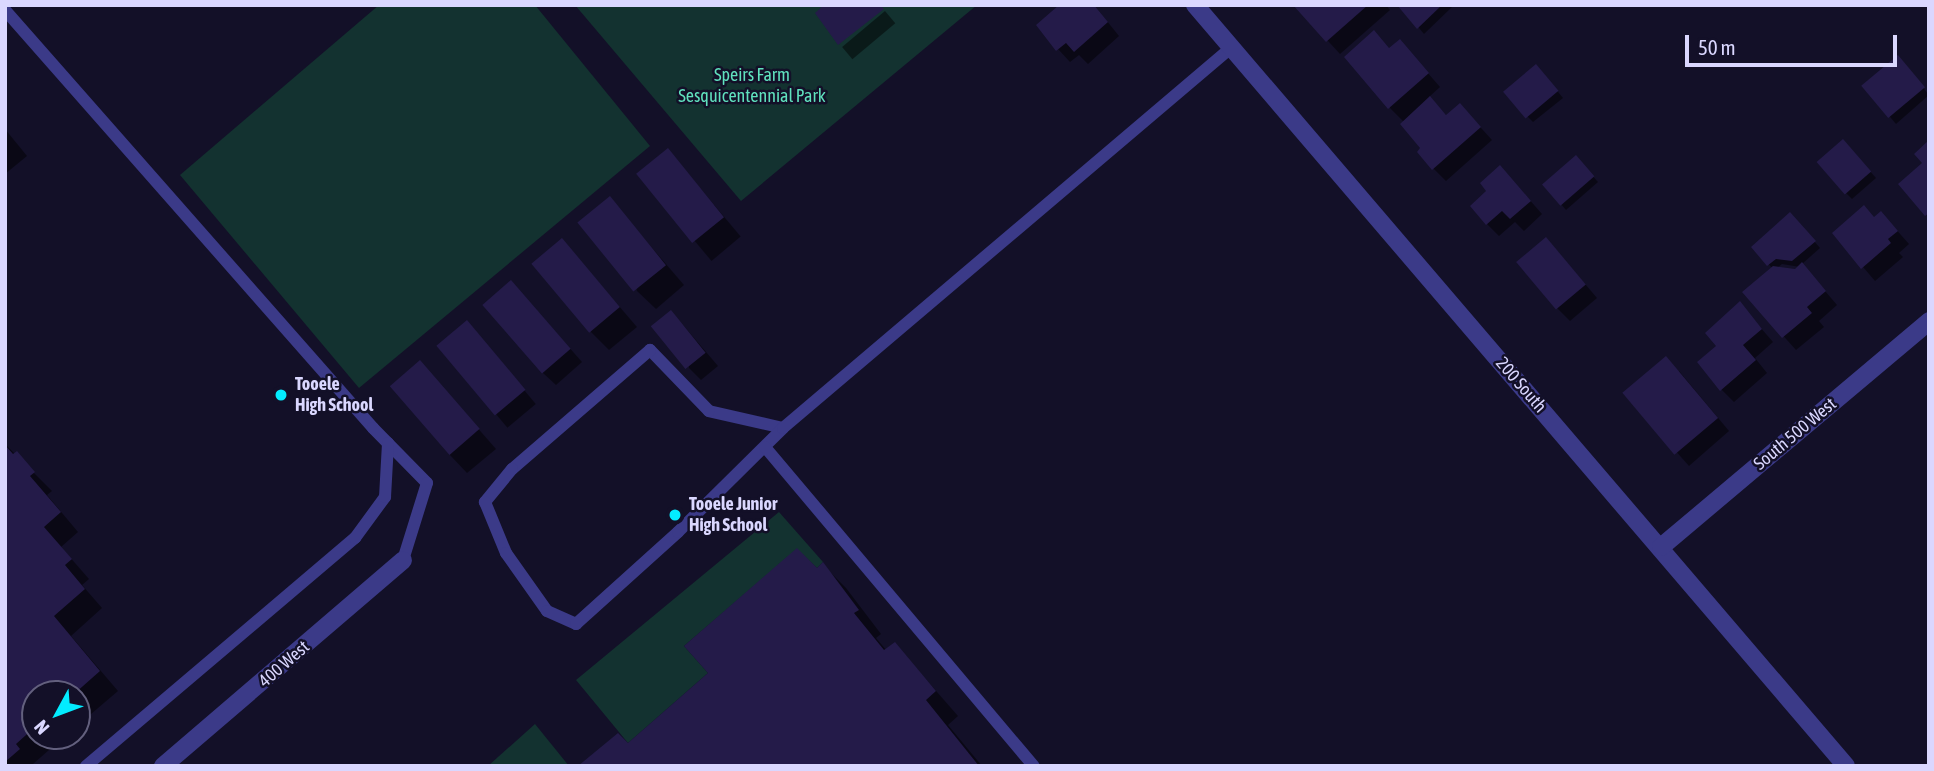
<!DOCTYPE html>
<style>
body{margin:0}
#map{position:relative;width:1934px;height:771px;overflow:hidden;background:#131028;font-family:"Asap Condensed",sans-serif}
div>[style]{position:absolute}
.green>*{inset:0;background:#133230}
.shadow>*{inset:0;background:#0007;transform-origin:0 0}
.building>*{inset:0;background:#241b49;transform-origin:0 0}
.service>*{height:12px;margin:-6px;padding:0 6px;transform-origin:6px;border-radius:6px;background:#3b3a88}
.minor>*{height:18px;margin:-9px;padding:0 9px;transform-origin:9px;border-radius:9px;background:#3b3a88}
.dots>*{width:19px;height:19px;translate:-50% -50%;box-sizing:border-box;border:4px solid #131028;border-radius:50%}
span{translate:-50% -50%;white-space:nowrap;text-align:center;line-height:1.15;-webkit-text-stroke:5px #131028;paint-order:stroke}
.park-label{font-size:18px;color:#60e1be}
.poi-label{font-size:18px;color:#dad7ff;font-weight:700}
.left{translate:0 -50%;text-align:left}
.street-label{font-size:18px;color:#dad7ff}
.frame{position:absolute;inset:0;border:7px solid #dad7ff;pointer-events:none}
.north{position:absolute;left:21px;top:680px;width:70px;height:70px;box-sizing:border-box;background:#131028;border:2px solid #63607e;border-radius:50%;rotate:229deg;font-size:19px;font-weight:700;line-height:28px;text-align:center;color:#dad7ff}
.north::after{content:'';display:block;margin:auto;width:24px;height:32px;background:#03ecff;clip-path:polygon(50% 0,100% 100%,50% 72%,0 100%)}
.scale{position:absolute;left:1685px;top:35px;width:212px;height:32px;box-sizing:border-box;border:4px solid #dad7ff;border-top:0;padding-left:9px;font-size:21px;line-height:24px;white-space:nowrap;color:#dad7ff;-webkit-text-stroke:5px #131028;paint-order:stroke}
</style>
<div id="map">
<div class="green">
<i style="clip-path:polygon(379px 5px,535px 5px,650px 146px,359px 388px,180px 175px)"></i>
<i style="clip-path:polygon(575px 5px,977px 5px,741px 201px)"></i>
<i style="clip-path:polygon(779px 512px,823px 562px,817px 568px,797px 549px,684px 646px,708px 673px,628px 743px,576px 680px)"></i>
<i style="clip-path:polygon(535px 724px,569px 766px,488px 766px)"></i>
</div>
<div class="shadow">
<i style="clip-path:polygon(1094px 5px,1119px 36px,1088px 64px,1079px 55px,1070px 62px,1058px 49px)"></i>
<i style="clip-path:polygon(1295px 5px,1386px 5px,1390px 10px,1340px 54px)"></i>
<i style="clip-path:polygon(1400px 5px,1451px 5px,1452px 7px,1424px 34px)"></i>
<i style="left:885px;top:11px;width:16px;height:56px;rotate:50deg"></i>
<i style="clip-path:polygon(1400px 41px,1440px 87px,1429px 97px,1447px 116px,1472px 118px,1492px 140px,1446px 181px,1433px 168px,1404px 122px,1390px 108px,1390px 50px)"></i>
<i style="clip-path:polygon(1904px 64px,1929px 95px,1896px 124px,1865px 87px)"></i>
<i style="clip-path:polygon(1542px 72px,1563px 98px,1533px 122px,1527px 116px)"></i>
<i style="clip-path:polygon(5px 129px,27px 156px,5px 174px)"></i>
<i style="clip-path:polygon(1849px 147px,1876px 178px,1852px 199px,1846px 193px)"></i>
<i style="left:668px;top:150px;width:113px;height:38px;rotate:50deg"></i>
<i style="clip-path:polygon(1581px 163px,1598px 182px,1566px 210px,1545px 185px)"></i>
<i style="clip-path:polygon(1512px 180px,1542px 214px,1524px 231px,1515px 222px,1499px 236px,1487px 224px)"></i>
<i style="clip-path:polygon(610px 199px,684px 285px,656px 309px,637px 291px)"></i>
<i style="clip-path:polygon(1875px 218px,1893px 226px,1909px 244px,1899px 253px,1903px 257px,1875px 281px,1834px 233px)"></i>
<i style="clip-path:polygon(evenodd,1796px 220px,1820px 248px,1802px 264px,1837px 305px,1819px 321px,1824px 327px,1796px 350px,1745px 293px,1773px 269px,1753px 247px,1796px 220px,1782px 264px,1800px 267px,1796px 270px,1777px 268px,1782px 264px)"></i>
<i style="clip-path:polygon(562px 240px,637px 327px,609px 350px,591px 332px)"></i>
<i style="clip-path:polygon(1558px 252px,1597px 298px,1570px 321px,1557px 308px)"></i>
<i style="clip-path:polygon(523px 295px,582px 362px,556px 385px,543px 373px)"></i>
<i style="clip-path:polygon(1740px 304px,1773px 342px,1755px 358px,1767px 373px,1734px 402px,1721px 389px,1719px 346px)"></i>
<i style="left:467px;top:322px;width:107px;height:37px;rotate:50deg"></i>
<i style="clip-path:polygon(683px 325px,718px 366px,701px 380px,689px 368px)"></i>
<i style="clip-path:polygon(420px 362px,496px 449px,467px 473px,449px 454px)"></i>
<i style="clip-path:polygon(1679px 371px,1729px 431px,1689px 466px,1625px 394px)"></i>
<i style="clip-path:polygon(5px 444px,52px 491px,47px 495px,78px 532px,61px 547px,89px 579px,82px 585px,102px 608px,71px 636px,118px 691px,77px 726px,77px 694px,35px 694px,35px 736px,65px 736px,33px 764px,35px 766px,5px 766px)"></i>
<i style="clip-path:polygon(823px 565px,846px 588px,881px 634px,876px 638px,887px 651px,895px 644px,958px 716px,948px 725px,982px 766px,581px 766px,628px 746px,710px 674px)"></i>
</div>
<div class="building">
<i style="clip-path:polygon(824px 5px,880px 5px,884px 9px,838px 45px,815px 13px)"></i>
<i style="clip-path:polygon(1059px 5px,1094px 5px,1108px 22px,1074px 52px,1066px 43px,1056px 51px,1036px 25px)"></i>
<i style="clip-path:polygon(1293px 5px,1368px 5px,1326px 42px)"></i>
<i style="clip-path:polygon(1397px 5px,1442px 5px,1417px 29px)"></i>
<i style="clip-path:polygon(1374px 30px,1389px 48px,1400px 39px,1429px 73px,1388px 109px,1344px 57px)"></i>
<i style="left:1898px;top:55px;width:42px;height:48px;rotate:50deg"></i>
<i style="left:1536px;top:64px;width:35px;height:43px;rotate:50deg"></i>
<i style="clip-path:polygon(1430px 96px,1446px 115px,1460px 103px,1481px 127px,1432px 170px,1417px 152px,1420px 148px,1400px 124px)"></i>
<i style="left:1843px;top:139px;width:43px;height:35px;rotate:49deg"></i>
<i style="clip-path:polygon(1929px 140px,1929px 213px,1925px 216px,1898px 184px,1922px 163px,1914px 154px)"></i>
<i style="left:668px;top:148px;width:89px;height:41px;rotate:51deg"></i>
<i style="left:1576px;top:155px;width:28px;height:45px;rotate:49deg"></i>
<i style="clip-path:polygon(1500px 165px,1531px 201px,1510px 219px,1502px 211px,1486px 225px,1470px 206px,1486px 191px,1480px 183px)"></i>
<i style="left:610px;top:196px;width:89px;height:42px;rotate:51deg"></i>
<i style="clip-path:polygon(1864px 205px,1874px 217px,1881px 211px,1898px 231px,1888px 239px,1891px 243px,1861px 269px,1832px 233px)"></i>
<i style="clip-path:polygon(1790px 212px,1816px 241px,1792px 261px,1776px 259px,1767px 266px,1751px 247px)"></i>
<i style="left:1546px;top:237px;width:62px;height:39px;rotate:50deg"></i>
<i style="left:562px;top:238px;width:90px;height:40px;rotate:50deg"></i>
<i style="clip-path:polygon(1802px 262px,1826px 291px,1807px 307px,1812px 313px,1782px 338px,1742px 292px,1773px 266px,1795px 269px)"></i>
<i style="left:511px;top:280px;width:91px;height:38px;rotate:49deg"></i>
<i style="clip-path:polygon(1740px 301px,1762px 329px,1743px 345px,1756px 360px,1720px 391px,1697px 362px,1716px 346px,1705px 333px)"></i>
<i style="left:671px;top:310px;width:55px;height:26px;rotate:51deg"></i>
<i style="left:467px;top:320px;width:91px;height:40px;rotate:50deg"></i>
<i style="left:1666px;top:356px;width:81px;height:57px;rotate:50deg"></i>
<i style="left:420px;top:360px;width:91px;height:40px;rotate:49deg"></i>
<i style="clip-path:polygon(5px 445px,13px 454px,17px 451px,35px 472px,30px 476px,61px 512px,44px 527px,72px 559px,65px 565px,85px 589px,54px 616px,100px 671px,74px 694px,35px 694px,35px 727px,16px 744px,20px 749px,5px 762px)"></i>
<i style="clip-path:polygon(797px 548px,817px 568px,823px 562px,859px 610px,854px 613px,884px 650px,895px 642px,936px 691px,926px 700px,979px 766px,578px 766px,618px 733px,628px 743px,708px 673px,684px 646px)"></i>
</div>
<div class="service">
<i style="left:5px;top:10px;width:557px;rotate:48.64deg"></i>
<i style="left:373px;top:428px;width:77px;rotate:45.5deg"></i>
<i style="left:427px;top:483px;width:81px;rotate:107.3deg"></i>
<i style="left:783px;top:428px;width:76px;rotate:-167.1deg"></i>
<i style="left:709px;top:411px;width:85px;rotate:-134deg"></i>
<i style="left:650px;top:350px;width:182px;rotate:139.2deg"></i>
<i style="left:512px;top:469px;width:43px;rotate:129.3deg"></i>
<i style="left:485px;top:502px;width:55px;rotate:67.6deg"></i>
<i style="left:506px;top:553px;width:71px;rotate:54.7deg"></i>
<i style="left:547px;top:611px;width:32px;rotate:24deg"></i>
<i style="left:576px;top:624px;width:137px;rotate:-42deg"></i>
<i style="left:678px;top:532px;width:148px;rotate:-44.7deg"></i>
<i style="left:783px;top:428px;width:589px;rotate:-40.32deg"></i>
<i style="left:765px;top:447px;width:417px;rotate:49.9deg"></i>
<i style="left:86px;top:766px;width:353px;rotate:-40.3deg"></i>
<i style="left:355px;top:538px;width:51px;rotate:-53.8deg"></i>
<i style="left:385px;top:497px;width:54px;rotate:-86.8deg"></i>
</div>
<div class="minor">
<i style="left:1195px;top:5px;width:1001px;rotate:49.45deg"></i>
<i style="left:1661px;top:547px;width:351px;rotate:-40.1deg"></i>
<i style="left:163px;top:766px;width:316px;rotate:-40.6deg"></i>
</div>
<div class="dots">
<i style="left:281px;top:395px;background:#03ecff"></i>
<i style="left:675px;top:515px;background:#03ecff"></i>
</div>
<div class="park-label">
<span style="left:752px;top:86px">Speirs Farm<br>Sesquicentennial Park</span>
</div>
<div class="poi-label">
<span class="left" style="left:295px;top:395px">Tooele<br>High School</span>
<span class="left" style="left:689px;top:515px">Tooele Junior<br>High School</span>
</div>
<div class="street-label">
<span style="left:1521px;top:385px;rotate:49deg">200 South</span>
<span style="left:1795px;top:434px;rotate:-40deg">South 500 West</span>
<span style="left:284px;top:664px;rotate:-41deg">400 West</span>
</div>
<div class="frame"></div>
<div class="north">N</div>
<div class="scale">50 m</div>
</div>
